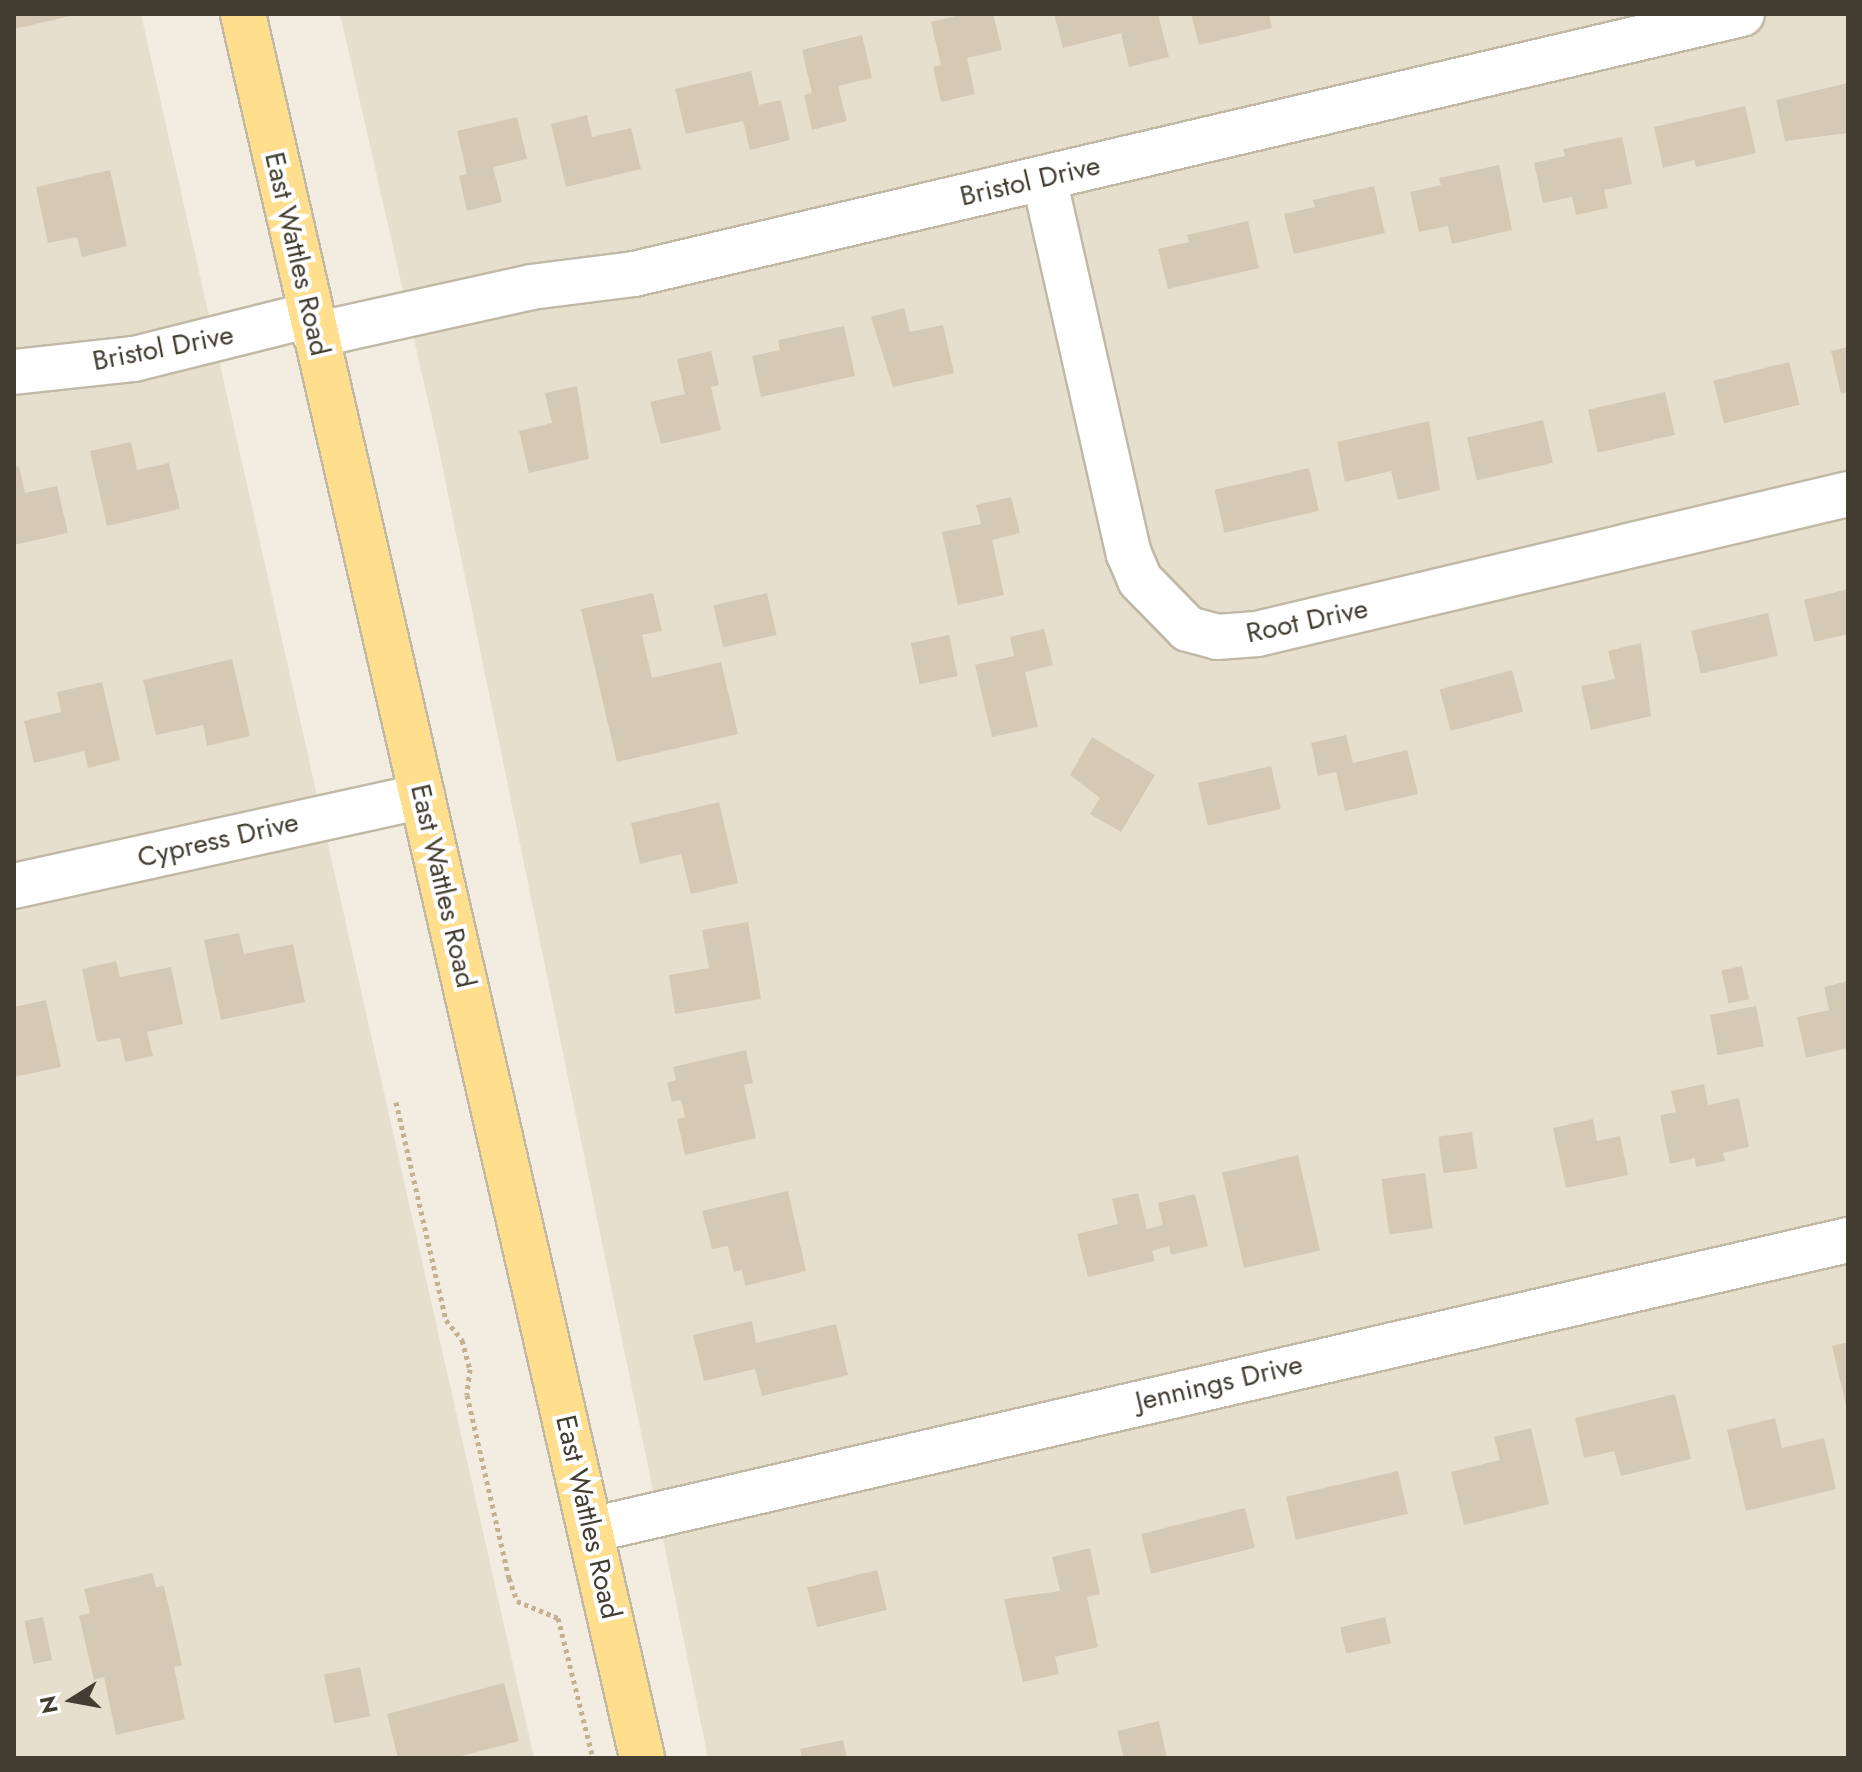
<!DOCTYPE html>
<style>
body{margin:0}
#map{position:relative;width:1862px;height:1772px;overflow:hidden;background:#f3ede1;font-family:Jost,sans-serif}
div>[style]{position:absolute}
.residential>*{inset:0;background:#e7dfce}
.building>*{inset:0;background:#d4c9b5;transform-origin:0 0}
.path>*{height:5px;margin-top:-2.5px;transform-origin:0;background:repeating-linear-gradient(90deg,#c2b193 0 4px,transparent 0 8px)}
.roads{filter:drop-shadow(2px 0 #c1b8a6) drop-shadow(-2px 0 #c1b8a6) drop-shadow(0 2px #c1b8a6) drop-shadow(0 -2px #c1b8a6)}
.minor>*{height:44px;margin:-22px;padding:0 22px;transform-origin:22px;border-radius:22px;background:#fff}
.major>*{height:44px;margin:-22px;padding:0 22px;transform-origin:22px;border-radius:22px;background:#ffde8e}
span{translate:-50% -50%;white-space:nowrap;text-align:center;line-height:1.15;-webkit-text-stroke:8px #fff;paint-order:stroke}
.street-label{font-size:28px;color:#443d31}
.frame{position:absolute;inset:0;border:16px solid #443d31;pointer-events:none}
.north{position:absolute;left:32px;top:1660px;width:80px;height:80px;-webkit-text-stroke:6px #fff;paint-order:stroke;rotate:259deg;font-size:22px;font-weight:700;line-height:32px;text-align:center;color:#443d31}
.north::after{content:'';display:block;margin:auto;width:28px;height:36px;background:#443d31;clip-path:polygon(50% 0,100% 100%,50% 72%,0 100%)}
</style>
<div id="map">
<div class="residential">
<i style="clip-path:polygon(14px 14px,141px 14px,534px 1758px,14px 1758px)"></i>
<i style="clip-path:polygon(340px 14px,1848px 14px,1848px 1758px,708px 1758px,436px 436px)"></i>
</div>
<div class="building">
<i style="clip-path:polygon(14px 14px,75px 14px,75px 15px,14px 29px)"></i>
<i style="clip-path:polygon(964px 14px,993px 14px,1002px 50px,967px 58px,975px 94px,941px 102px,933px 67px,941px 65px,931px 22px)"></i>
<i style="clip-path:polygon(1054px 14px,1158px 14px,1169px 57px,1129px 67px,1121px 33px,1063px 48px)"></i>
<i style="clip-path:polygon(1191px 14px,1269px 14px,1272px 28px,1199px 45px)"></i>
<i style="clip-path:polygon(862px 35px,872px 78px,838px 86px,847px 121px,812px 130px,804px 95px,812px 93px,802px 50px)"></i>
<i style="clip-path:polygon(751px 71px,759px 105px,781px 100px,790px 140px,750px 150px,743px 121px,686px 134px,675px 89px)"></i>
<i style="clip-path:polygon(1848px 83px,1848px 133px,1785px 141px,1776px 100px)"></i>
<i style="clip-path:polygon(1745px 106px,1756px 153px,1696px 167px,1694px 160px,1663px 168px,1654px 127px)"></i>
<i style="clip-path:polygon(587px 115px,592px 137px,631px 128px,641px 169px,566px 187px,551px 124px)"></i>
<i style="clip-path:polygon(517px 117px,527px 159px,493px 167px,502px 202px,467px 211px,459px 176px,467px 174px,457px 131px)"></i>
<i style="clip-path:polygon(1622px 137px,1632px 184px,1604px 190px,1608px 208px,1576px 215px,1572px 197px,1543px 203px,1534px 163px,1565px 156px,1563px 149px)"></i>
<i style="clip-path:polygon(1499px 165px,1512px 230px,1452px 244px,1448px 226px,1419px 232px,1410px 192px,1441px 185px,1439px 178px)"></i>
<i style="clip-path:polygon(110px 170px,127px 246px,82px 257px,77px 237px,48px 243px,36px 187px)"></i>
<i style="clip-path:polygon(1374px 186px,1385px 233px,1294px 254px,1284px 214px,1315px 207px,1313px 200px)"></i>
<i style="clip-path:polygon(1248px 221px,1259px 268px,1168px 289px,1158px 249px,1189px 242px,1187px 235px)"></i>
<i style="clip-path:polygon(904px 308px,910px 332px,943px 325px,954px 373px,893px 387px,871px 317px)"></i>
<i style="clip-path:polygon(844px 326px,855px 376px,761px 397px,752px 356px,780px 350px,778px 340px)"></i>
<i style="clip-path:polygon(1848px 347px,1848px 392px,1841px 394px,1831px 351px)"></i>
<i style="clip-path:polygon(711px 351px,719px 385px,711px 387px,721px 430px,661px 444px,650px 402px,685px 394px,677px 359px)"></i>
<i style="left:1789px;top:362px;width:44px;height:78px;rotate:76deg"></i>
<i style="clip-path:polygon(577px 386px,589px 459px,529px 473px,519px 431px,552px 423px,545px 393px)"></i>
<i style="left:1665px;top:392px;width:44px;height:79px;rotate:77deg"></i>
<i style="left:1543px;top:420px;width:44px;height:78px;rotate:77deg"></i>
<i style="clip-path:polygon(1429px 421px,1440px 490px,1398px 500px,1391px 471px,1345px 482px,1337px 442px)"></i>
<i style="clip-path:polygon(131px 442px,137px 470px,169px 463px,180px 509px,107px 526px,90px 451px)"></i>
<i style="clip-path:polygon(19px 466px,25px 493px,57px 486px,68px 533px,14px 545px,14px 467px)"></i>
<i style="left:1309px;top:468px;width:44px;height:97px;rotate:77deg"></i>
<i style="clip-path:polygon(1011px 497px,1020px 533px,992px 540px,1004px 595px,958px 605px,942px 532px,981px 524px,976px 505px)"></i>
<i style="clip-path:polygon(1848px 589px,1848px 634px,1814px 642px,1804px 600px)"></i>
<i style="clip-path:polygon(653px 593px,662px 631px,642px 635px,652px 678px,721px 662px,738px 734px,617px 762px,581px 609px)"></i>
<i style="left:767px;top:593px;width:43px;height:55px;rotate:77deg"></i>
<i style="left:1768px;top:613px;width:44px;height:79px;rotate:77deg"></i>
<i style="clip-path:polygon(1044px 629px,1053px 665px,1025px 672px,1038px 727px,992px 737px,975px 665px,1014px 656px,1010px 637px)"></i>
<i style="left:949px;top:635px;width:42px;height:39px;rotate:78deg"></i>
<i style="clip-path:polygon(1641px 643px,1651px 716px,1591px 730px,1581px 686px,1615px 679px,1608px 651px)"></i>
<i style="clip-path:polygon(232px 659px,250px 736px,207px 746px,203px 725px,156px 735px,143px 680px)"></i>
<i style="left:1512px;top:670px;width:43px;height:75px;rotate:75deg"></i>
<i style="clip-path:polygon(102px 682px,120px 760px,88px 768px,84px 751px,34px 763px,24px 721px,61px 712px,57px 692px)"></i>
<i style="clip-path:polygon(1346px 735px,1353px 763px,1407px 750px,1418px 794px,1345px 811px,1336px 772px,1318px 776px,1311px 743px)"></i>
<i style="clip-path:polygon(1092px 737px,1155px 775px,1121px 832px,1090px 814px,1100px 798px,1070px 775px)"></i>
<i style="left:1271px;top:766px;width:44px;height:75px;rotate:77deg"></i>
<i style="clip-path:polygon(719px 802px,738px 883px,691px 894px,681px 854px,640px 864px,631px 823px)"></i>
<i style="clip-path:polygon(748px 922px,761px 999px,675px 1014px,669px 975px,709px 968px,702px 930px)"></i>
<i style="clip-path:polygon(239px 933px,244px 954px,293px 944px,305px 1002px,221px 1020px,204px 940px)"></i>
<i style="clip-path:polygon(116px 961px,120px 977px,171px 967px,183px 1024px,147px 1032px,153px 1056px,125px 1062px,120px 1038px,97px 1042px,82px 969px)"></i>
<i style="left:1742px;top:966px;width:34px;height:21px;rotate:78deg"></i>
<i style="clip-path:polygon(1848px 981px,1848px 1048px,1806px 1058px,1797px 1017px,1829px 1010px,1824px 987px)"></i>
<i style="clip-path:polygon(46px 1000px,61px 1067px,14px 1077px,14px 1007px)"></i>
<i style="left:1756px;top:1006px;width:41px;height:47px;rotate:79deg"></i>
<i style="clip-path:polygon(746px 1050px,753px 1083px,744px 1085px,756px 1138px,685px 1155px,677px 1119px,685px 1117px,681px 1100px,672px 1102px,667px 1083px,676px 1080px,673px 1067px)"></i>
<i style="clip-path:polygon(1704px 1084px,1708px 1105px,1739px 1098px,1749px 1147px,1723px 1153px,1725px 1161px,1696px 1167px,1695px 1158px,1670px 1164px,1660px 1115px,1676px 1112px,1671px 1091px)"></i>
<i style="clip-path:polygon(1593px 1119px,1597px 1141px,1620px 1136px,1628px 1175px,1566px 1188px,1553px 1128px)"></i>
<i style="left:1472px;top:1132px;width:37px;height:34px;rotate:82deg"></i>
<i style="left:1298px;top:1155px;width:98px;height:78px;rotate:77deg"></i>
<i style="left:1425px;top:1173px;width:56px;height:44px;rotate:82deg"></i>
<i style="clip-path:polygon(788px 1191px,806px 1271px,745px 1286px,742px 1270px,734px 1272px,728px 1246px,712px 1249px,702px 1211px)"></i>
<i style="clip-path:polygon(1138px 1193px,1147px 1229px,1163px 1225px,1158px 1203px,1195px 1194px,1208px 1246px,1171px 1255px,1169px 1246px,1152px 1251px,1155px 1261px,1088px 1277px,1077px 1234px,1118px 1224px,1112px 1199px)"></i>
<i style="clip-path:polygon(752px 1321px,756px 1343px,836px 1324px,848px 1375px,762px 1396px,755px 1369px,704px 1381px,693px 1335px)"></i>
<i style="clip-path:polygon(1848px 1342px,1848px 1409px,1847px 1409px,1832px 1346px)"></i>
<i style="clip-path:polygon(1675px 1394px,1691px 1459px,1621px 1476px,1614px 1451px,1584px 1458px,1575px 1418px)"></i>
<i style="clip-path:polygon(1775px 1418px,1782px 1448px,1824px 1438px,1836px 1489px,1746px 1511px,1727px 1430px)"></i>
<i style="clip-path:polygon(1531px 1428px,1549px 1504px,1464px 1525px,1451px 1472px,1500px 1460px,1494px 1437px)"></i>
<i style="left:1398px;top:1471px;width:44px;height:115px;rotate:77deg"></i>
<i style="left:1245px;top:1508px;width:41px;height:107px;rotate:76deg"></i>
<i style="clip-path:polygon(1090px 1548px,1100px 1594px,1087px 1597px,1098px 1647px,1055px 1657px,1059px 1674px,1023px 1682px,1004px 1599px,1060px 1591px,1052px 1557px)"></i>
<i style="left:877px;top:1570px;width:41px;height:72px;rotate:76deg"></i>
<i style="clip-path:polygon(152px 1573px,156px 1587px,164px 1586px,182px 1665px,174px 1667px,185px 1719px,116px 1735px,104px 1677px,94px 1680px,79px 1616px,90px 1613px,84px 1589px)"></i>
<i style="left:43px;top:1617px;width:44px;height:19px;rotate:78deg"></i>
<i style="left:1385px;top:1617px;width:27px;height:46px;rotate:77deg"></i>
<i style="left:360px;top:1667px;width:50px;height:37px;rotate:78deg"></i>
<i style="clip-path:polygon(504px 1683px,519px 1741px,454px 1758px,398px 1758px,387px 1714px)"></i>
<i style="clip-path:polygon(1159px 1721px,1167px 1758px,1124px 1758px,1117px 1731px)"></i>
<i style="clip-path:polygon(843px 1740px,847px 1758px,802px 1758px,800px 1749px)"></i>
</div>
<div class="path">
<i style="left:396px;top:1102px;width:224px;rotate:77.1deg"></i>
<i style="left:446px;top:1320px;width:26px;rotate:51deg"></i>
<i style="left:462px;top:1340px;width:30px;rotate:75deg"></i>
<i style="left:470px;top:1369px;width:26px;rotate:97deg"></i>
<i style="left:467px;top:1395px;width:188px;rotate:77.1deg"></i>
<i style="left:509px;top:1578px;width:24px;rotate:71deg"></i>
<i style="left:517px;top:1601px;width:44px;rotate:22.5deg"></i>
<i style="left:558px;top:1618px;width:144px;rotate:76deg"></i>
</div>
<div class="roads">
<div class="minor">
<i style="left:1044px;top:178px;width:385px;rotate:77.3deg"></i>
<i style="left:1129px;top:554px;width:28px;rotate:67deg"></i>
<i style="left:1140px;top:580px;width:69px;rotate:45.6deg"></i>
<i style="left:1188px;top:629px;width:30px;rotate:15deg"></i>
<i style="left:1217px;top:637px;width:40px;rotate:-4.3deg"></i>
<i style="left:1257px;top:634px;width:607px;rotate:-13.33deg"></i>
<i style="left:315px;top:335px;width:221px;rotate:-12.5deg"></i>
<i style="left:531px;top:287px;width:104px;rotate:-7.2deg"></i>
<i style="left:634px;top:274px;width:1138px;rotate:-13.21deg"></i>
<i style="left:14px;top:372px;width:121px;rotate:-6.2deg"></i>
<i style="left:134px;top:359px;width:182px;rotate:-14deg"></i>
<i style="left:14px;top:886px;width:418px;rotate:-12.4deg"></i>
<i style="left:591px;top:1530px;width:1290px;rotate:-12.99deg"></i>
</div>
<div class="major">
<i style="left:243px;top:14px;width:1789px;rotate:77.11deg"></i>
</div>
</div>
<div class="street-label">
<span style="left:1030px;top:181px;rotate:-13deg">Bristol Drive</span>
<span style="left:297px;top:254px;rotate:77deg">East Wattles Road</span>
<span style="left:163px;top:348px;rotate:-11deg">Bristol Drive</span>
<span style="left:1307px;top:621px;rotate:-12deg">Root Drive</span>
<span style="left:218px;top:840px;rotate:-13deg">Cypress Drive</span>
<span style="left:443px;top:886px;rotate:77deg">East Wattles Road</span>
<span style="left:1219px;top:1383px;rotate:-13deg">Jennings Drive</span>
<span style="left:588px;top:1517px;rotate:77deg">East Wattles Road</span>
</div>
<div class="frame"></div>
<div class="north">N</div>
</div>
